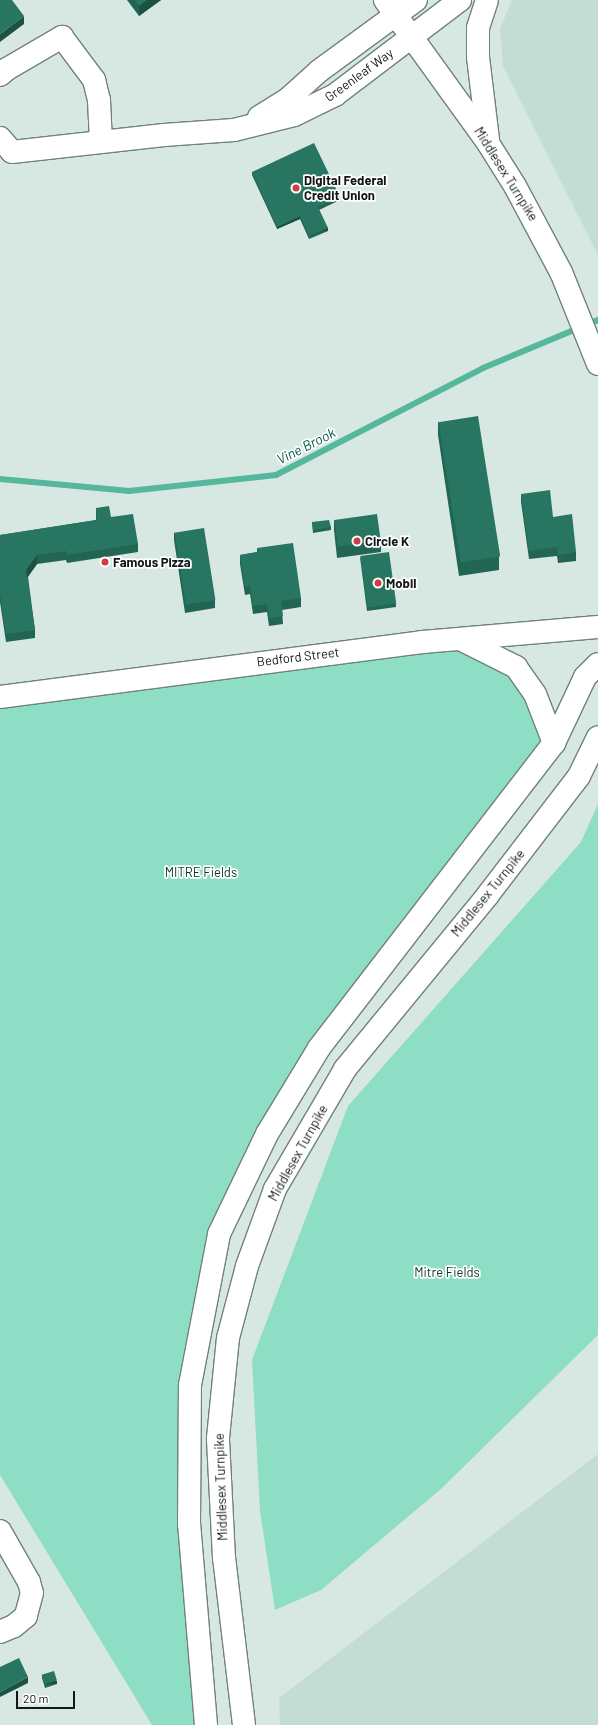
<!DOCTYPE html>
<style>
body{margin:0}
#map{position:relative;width:598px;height:1725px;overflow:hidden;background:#d7e8e2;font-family:Barlow,sans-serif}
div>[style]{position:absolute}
.built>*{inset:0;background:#c4ddd4}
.green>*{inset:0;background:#8eddc5}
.stream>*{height:6px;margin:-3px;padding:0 3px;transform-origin:3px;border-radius:3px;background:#55b79c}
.roads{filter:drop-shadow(1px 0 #71817c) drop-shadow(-1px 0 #71817c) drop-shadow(0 1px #71817c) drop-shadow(0 -1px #71817c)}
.minor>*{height:22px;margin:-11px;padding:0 11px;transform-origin:11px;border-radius:11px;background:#fff}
.major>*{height:22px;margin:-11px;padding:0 11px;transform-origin:11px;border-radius:11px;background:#fff}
.wall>*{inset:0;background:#226553}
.shaded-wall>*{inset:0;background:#1c5244;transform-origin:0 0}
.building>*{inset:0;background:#287561;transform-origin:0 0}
.dots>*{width:11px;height:11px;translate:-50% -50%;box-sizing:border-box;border:2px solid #fff;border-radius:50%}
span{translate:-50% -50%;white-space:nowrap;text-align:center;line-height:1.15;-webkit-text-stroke:3.5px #fff;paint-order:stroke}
.street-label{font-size:13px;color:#111715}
.poi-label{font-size:13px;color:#111715;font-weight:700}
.left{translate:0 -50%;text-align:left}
.park-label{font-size:13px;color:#08372c}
.water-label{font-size:14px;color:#005846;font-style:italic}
.scale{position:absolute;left:16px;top:1691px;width:59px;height:18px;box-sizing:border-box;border:2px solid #111715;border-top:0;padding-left:5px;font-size:12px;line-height:14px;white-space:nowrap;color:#111715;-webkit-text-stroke:3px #fff;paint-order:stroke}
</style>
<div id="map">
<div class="built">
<i style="clip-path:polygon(512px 0,598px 0,598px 255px,503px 66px,500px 29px)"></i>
<i style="clip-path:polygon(598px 1454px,598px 1725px,280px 1725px,279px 1698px)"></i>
</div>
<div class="green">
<i style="clip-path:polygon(459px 638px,516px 667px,554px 743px,319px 1048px,219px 1234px,190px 1385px,206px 1725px,152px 1725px,0 1475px,0 697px)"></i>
<i style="clip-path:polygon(598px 804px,598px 1335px,442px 1488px,321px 1590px,275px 1610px,260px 1511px,252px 1360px,348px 1106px,581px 842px)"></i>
</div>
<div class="stream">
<i style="left:0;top:479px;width:130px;rotate:5.3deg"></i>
<i style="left:129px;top:491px;width:148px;rotate:-6.2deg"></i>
<i style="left:276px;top:475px;width:233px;rotate:-27.3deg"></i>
<i style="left:483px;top:368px;width:125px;rotate:-22.7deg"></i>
</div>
<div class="roads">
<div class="minor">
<i style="left:0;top:75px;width:9px;rotate:-41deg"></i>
<i style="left:7px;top:69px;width:64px;rotate:-30.2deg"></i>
<i style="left:62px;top:37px;width:54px;rotate:53.3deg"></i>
<i style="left:94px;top:80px;width:21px;rotate:76deg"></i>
<i style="left:99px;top:100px;width:42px;rotate:87.3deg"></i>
<i style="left:259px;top:117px;width:34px;rotate:-32deg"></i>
<i style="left:288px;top:99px;width:42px;rotate:-42.1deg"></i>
<i style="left:319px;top:71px;width:120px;rotate:-36.2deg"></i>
<i style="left:0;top:138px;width:18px;rotate:49deg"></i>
<i style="left:12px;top:152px;width:153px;rotate:-6.4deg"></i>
<i style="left:164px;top:135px;width:70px;rotate:-4.1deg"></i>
<i style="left:234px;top:130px;width:62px;rotate:-14deg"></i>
<i style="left:294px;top:115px;width:46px;rotate:-26deg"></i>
<i style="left:335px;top:95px;width:157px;rotate:-37.2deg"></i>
<i style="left:0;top:1531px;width:59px;rotate:60.4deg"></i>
<i style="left:29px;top:1582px;width:11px;rotate:75deg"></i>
<i style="left:32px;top:1593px;width:24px;rotate:105deg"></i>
<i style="left:26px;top:1616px;width:16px;rotate:140deg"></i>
<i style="left:14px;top:1626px;width:15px;rotate:157deg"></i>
</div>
<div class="major">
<i style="left:385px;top:0;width:176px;rotate:54.2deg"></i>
<i style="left:488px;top:143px;width:51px;rotate:57.9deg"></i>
<i style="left:515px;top:186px;width:98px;rotate:61.9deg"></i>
<i style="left:561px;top:272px;width:99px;rotate:68.1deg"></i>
<i style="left:487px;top:0;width:29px;rotate:108deg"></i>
<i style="left:478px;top:28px;width:29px;rotate:90deg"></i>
<i style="left:478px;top:57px;width:84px;rotate:83.1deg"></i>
<i style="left:460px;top:639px;width:63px;rotate:26.6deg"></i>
<i style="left:516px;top:667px;width:33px;rotate:55deg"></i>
<i style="left:535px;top:694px;width:53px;rotate:68.8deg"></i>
<i style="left:0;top:697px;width:426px;rotate:-7.4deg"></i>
<i style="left:422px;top:642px;width:177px;rotate:-4.9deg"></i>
<i style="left:206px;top:1725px;width:202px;rotate:-94.8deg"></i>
<i style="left:189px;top:1524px;width:139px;rotate:-89.6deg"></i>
<i style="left:190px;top:1385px;width:154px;rotate:-79.1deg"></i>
<i style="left:219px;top:1234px;width:111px;rotate:-64.4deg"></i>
<i style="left:267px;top:1134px;width:100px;rotate:-58.8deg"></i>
<i style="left:319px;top:1048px;width:385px;rotate:-52.4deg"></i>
<i style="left:554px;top:743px;width:73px;rotate:-64.8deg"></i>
<i style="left:585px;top:677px;width:18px;rotate:-45deg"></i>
<i style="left:244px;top:1725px;width:168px;rotate:-96.8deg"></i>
<i style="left:224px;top:1558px;width:120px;rotate:-92.9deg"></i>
<i style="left:218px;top:1438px;width:100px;rotate:-84.3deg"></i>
<i style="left:228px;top:1338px;width:74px;rotate:-75.2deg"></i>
<i style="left:247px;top:1266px;width:82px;rotate:-70deg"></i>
<i style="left:275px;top:1189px;width:139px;rotate:-59.7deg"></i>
<i style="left:345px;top:1069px;width:224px;rotate:-50.6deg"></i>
<i style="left:487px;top:896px;width:151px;rotate:-52.5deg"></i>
<i style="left:579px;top:776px;width:43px;rotate:-64deg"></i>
</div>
</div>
<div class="wall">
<i style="clip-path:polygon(127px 0,161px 0,139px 16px)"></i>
<i style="clip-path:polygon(252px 172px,340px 200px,319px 210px,328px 231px,309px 239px,300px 219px,277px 229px,252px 175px)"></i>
<i style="clip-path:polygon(438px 421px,499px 556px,499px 570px,459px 576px,438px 435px)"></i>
<i style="clip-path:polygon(521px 494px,553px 517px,576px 552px,576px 561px,558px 563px,557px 556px,529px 559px,521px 502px)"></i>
<i style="clip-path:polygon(96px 508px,111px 517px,138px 544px,138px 552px,67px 563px,66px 560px,37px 564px,28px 577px,35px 630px,35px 638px,6px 642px,0 602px,0 535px,96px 520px)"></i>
<i style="clip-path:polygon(334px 520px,381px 541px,381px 552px,337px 558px,334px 530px)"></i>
<i style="clip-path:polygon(312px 522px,331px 527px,331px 530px,313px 533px)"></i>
<i style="clip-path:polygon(174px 532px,215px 600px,215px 608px,185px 613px,174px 540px)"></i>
<i style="clip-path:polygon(257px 548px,301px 598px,301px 607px,282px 610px,283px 624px,269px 626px,267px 612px,253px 614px,250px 594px,245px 595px,240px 564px,240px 555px,257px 552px)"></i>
<i style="clip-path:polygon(360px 557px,396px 604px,396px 607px,367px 611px)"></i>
<i style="clip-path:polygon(42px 1675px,57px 1684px,45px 1688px,42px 1678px)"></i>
</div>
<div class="shaded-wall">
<i style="clip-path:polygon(147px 0,161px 0,139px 16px,139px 6px)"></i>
<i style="clip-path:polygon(24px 16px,24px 24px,0 42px,0 34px)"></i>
<i style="left:340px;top:197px;width:3px;height:24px;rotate:90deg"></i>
<i style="clip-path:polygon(300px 216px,300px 219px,277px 229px,277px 227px)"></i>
<i style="left:328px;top:228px;width:3px;height:21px;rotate:90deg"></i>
<i style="clip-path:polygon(37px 555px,37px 564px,26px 579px,26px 570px)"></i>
<i style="clip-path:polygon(28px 1677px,28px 1683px,0 1697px,0 1692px)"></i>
<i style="left:57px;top:1681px;width:3px;height:13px;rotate:90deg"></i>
</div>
<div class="building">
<i style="clip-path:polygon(0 0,12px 0,24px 16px,0 34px)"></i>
<i style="clip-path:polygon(135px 0,147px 0,139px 6px)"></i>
<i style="clip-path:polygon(314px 143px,340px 197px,318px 207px,328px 228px,309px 236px,300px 216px,277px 227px,252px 172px)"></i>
<i style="left:478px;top:416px;width:142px;height:40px;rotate:81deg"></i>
<i style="clip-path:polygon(550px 490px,553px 517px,572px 514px,576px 552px,558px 555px,557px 547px,529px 551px,521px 494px)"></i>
<i style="clip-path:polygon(109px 506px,111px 517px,133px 514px,138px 544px,67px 555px,66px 551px,37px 555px,26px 570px,35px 630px,6px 634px,0 594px,0 535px,97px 520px,96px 508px)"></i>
<i style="left:377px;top:514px;width:27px;height:43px;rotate:82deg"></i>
<i style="clip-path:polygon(329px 520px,331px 527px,313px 530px,312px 522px)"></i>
<i style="left:204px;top:528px;width:73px;height:30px;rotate:81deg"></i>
<i style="clip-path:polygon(293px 543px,301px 598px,281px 601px,283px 616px,269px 618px,267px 604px,253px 606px,250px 586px,245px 587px,240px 555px,258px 552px,257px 548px)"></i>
<i style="left:389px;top:552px;width:52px;height:29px;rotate:82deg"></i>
<i style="clip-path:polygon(19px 1658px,28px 1677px,0 1692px,0 1667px)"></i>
<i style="left:54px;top:1671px;width:10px;height:13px;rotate:73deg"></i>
</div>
<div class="dots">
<i style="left:296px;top:188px;background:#cd3e44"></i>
<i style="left:357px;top:541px;background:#cd3e44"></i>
<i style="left:105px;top:562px;background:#cd3e44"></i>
<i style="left:378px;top:583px;background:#cd3e44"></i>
</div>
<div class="street-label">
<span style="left:359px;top:75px;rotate:-36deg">Greenleaf Way</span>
<span style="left:506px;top:174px;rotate:58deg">Middlesex Turnpike</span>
<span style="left:298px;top:657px;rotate:-7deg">Bedford Street</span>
<span style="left:488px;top:893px;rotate:-51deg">Middlesex Turnpike</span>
<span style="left:298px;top:1153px;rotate:-61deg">Middlesex Turnpike</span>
<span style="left:221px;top:1487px;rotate:-92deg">Middlesex Turnpike</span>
</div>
<div class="poi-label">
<span class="left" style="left:304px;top:188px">Digital Federal<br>Credit Union</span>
<span class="left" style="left:365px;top:541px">Circle K</span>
<span class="left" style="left:113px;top:562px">Famous Pizza</span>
<span class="left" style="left:386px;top:583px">Mobil</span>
</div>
<div class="park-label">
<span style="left:201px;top:872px">MITRE Fields</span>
<span style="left:447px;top:1272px">Mitre Fields</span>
</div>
<div class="water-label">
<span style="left:306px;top:446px;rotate:-27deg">Vine Brook</span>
</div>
<div class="scale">20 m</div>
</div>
